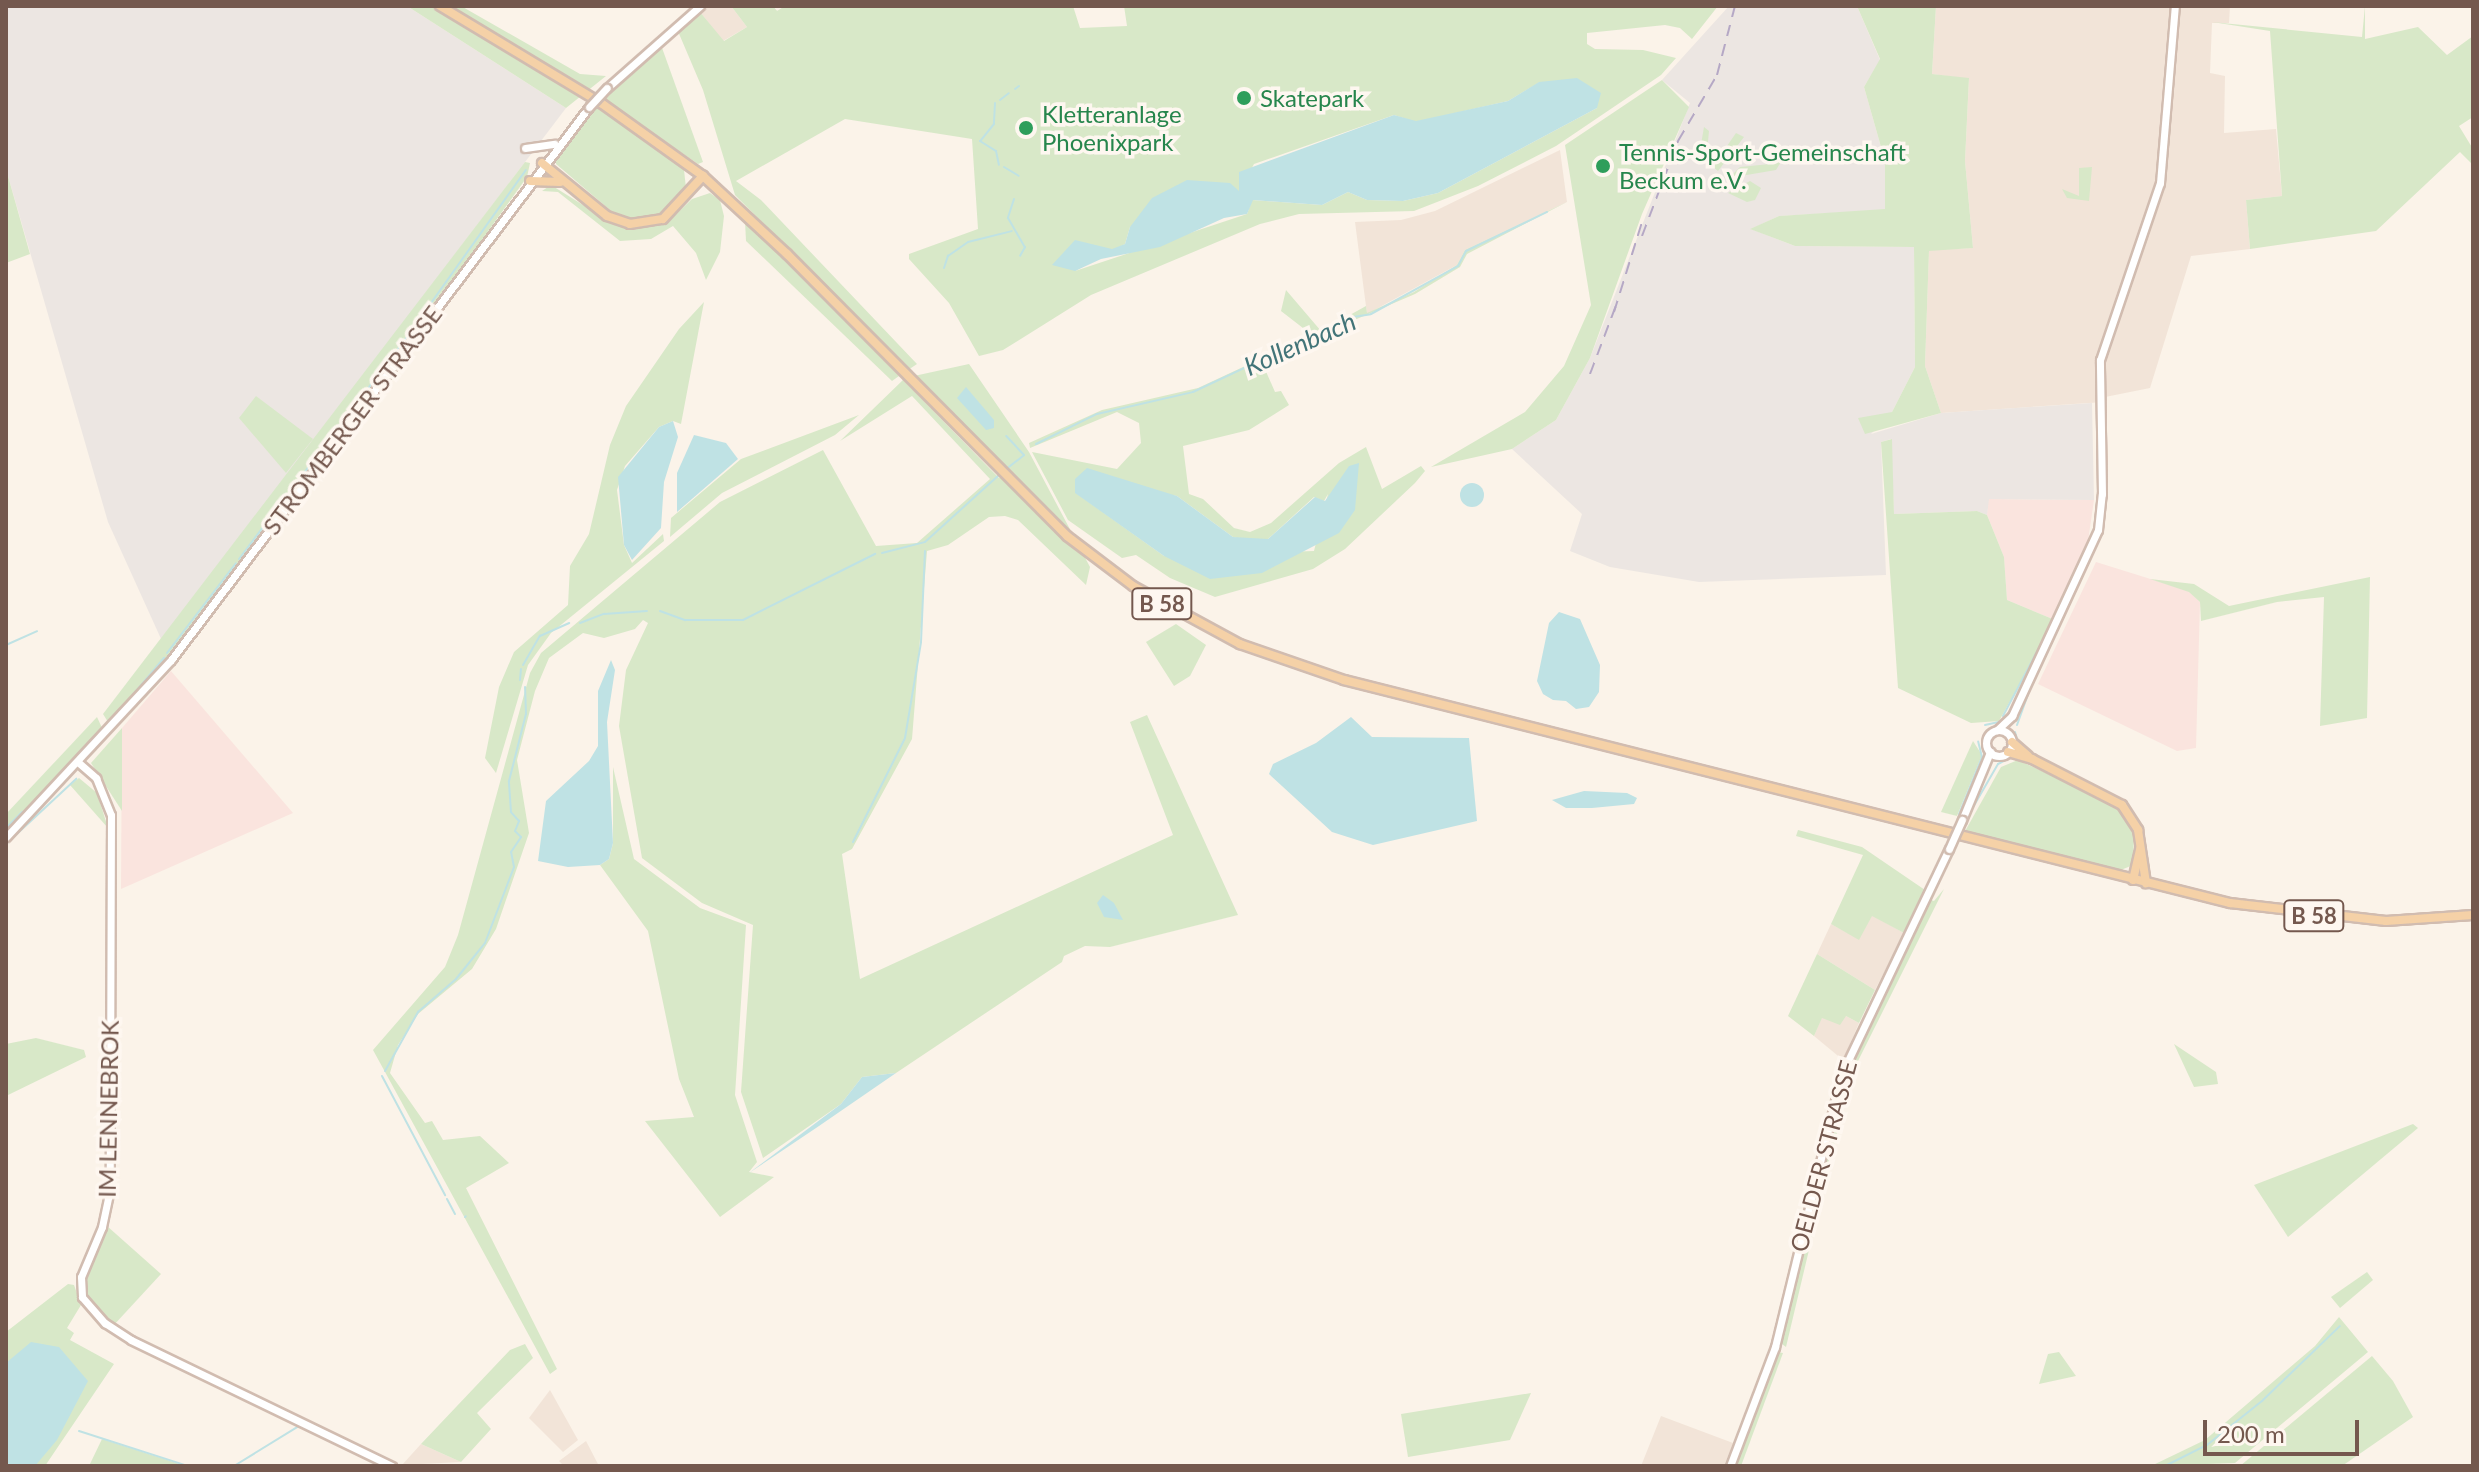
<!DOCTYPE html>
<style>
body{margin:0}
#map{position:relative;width:2479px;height:1472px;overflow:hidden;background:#fbf3e9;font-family:Lato,sans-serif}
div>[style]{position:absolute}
.residential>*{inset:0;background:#f2e4d8}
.commercial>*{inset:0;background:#fae4de}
.industrial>*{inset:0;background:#ece6e2}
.green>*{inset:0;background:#d8e8c8}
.water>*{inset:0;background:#bfe2e4}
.round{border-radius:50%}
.stream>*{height:2px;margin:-1px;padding:0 1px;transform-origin:1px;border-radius:1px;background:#bfe2e4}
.roads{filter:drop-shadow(2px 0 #d1bcb0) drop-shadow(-2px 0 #d1bcb0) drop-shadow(0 2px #d1bcb0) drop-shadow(0 -2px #d1bcb0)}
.secondary>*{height:7px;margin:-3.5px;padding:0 3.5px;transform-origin:3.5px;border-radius:3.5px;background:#fff}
.secondary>.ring{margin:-3.5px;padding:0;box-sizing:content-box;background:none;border:7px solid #fff;border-radius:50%}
.primary>*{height:8px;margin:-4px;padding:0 4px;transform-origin:4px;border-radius:4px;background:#f5d1a7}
.rail>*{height:2px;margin-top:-1px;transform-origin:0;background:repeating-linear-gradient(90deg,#b5a8c5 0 12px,transparent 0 20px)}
.bridges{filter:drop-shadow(2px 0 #d1bcb0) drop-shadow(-2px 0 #d1bcb0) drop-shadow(0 2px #d1bcb0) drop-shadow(0 -2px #d1bcb0)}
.secondary-bridge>*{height:7px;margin:-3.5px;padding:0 3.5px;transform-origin:3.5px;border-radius:3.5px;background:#fff}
.dots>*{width:22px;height:22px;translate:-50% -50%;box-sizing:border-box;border:4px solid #fef7f0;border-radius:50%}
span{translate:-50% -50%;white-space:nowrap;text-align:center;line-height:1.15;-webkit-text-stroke:7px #fef7f0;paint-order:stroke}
.shield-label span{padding:2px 6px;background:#fef7f0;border:2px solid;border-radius:6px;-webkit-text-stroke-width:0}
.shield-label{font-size:22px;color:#74584e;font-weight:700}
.leisure-label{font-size:24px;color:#27864d}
.left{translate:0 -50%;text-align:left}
.street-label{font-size:24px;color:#74584e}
.water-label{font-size:26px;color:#427478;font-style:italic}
.frame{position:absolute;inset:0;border:8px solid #74584e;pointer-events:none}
.scale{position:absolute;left:2203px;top:1420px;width:156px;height:36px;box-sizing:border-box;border:4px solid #74584e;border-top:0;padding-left:10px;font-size:24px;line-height:28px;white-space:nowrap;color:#74584e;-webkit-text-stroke:6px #fef7f0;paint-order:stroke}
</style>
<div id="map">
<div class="residential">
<i style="clip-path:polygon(707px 6px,731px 6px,747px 27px,723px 41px,700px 12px)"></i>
<i style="clip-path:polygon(1936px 6px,2230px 6px,2229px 23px,2212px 23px,2210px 73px,2225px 76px,2224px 133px,2276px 129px,2282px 196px,2246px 200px,2250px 249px,2191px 256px,2150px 388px,2105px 397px,2104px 402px,1941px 413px,1925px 366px,1929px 250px,1973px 248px,1965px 161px,1969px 79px,1932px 74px)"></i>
<i style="clip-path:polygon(1560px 150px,1567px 202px,1465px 250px,1457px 265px,1367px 314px,1355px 222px,1401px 220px,1435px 211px)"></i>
<i style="clip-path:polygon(1872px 915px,1904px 933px,1875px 990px,1817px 954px,1831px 924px,1859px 939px)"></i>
<i style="clip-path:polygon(1846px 1016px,1859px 1023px,1843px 1060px,1814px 1036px,1822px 1017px)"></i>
<i style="clip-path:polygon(550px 1390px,578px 1440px,563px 1452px,529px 1418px)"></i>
<i style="clip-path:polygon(1661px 1416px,1733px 1443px,1724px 1466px,1641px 1466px)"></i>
<i style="clip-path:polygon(586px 1441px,599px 1466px,564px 1466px,559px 1461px)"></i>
<i style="clip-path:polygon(421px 1444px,461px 1462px,402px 1465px)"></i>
</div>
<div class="commercial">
<i style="clip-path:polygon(1988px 499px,2094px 500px,2087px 548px,2055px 620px,2007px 600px,2004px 557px,1987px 515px)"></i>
<i style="clip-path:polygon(2096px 562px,2189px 591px,2200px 602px,2196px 748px,2177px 751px,2038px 684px)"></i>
<i style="clip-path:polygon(171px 671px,293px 813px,121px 889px,122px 728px)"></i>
</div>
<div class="industrial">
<i style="clip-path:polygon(6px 6px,407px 6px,566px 108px,162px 641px,108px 522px,6px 169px)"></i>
<i style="clip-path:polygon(1729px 6px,1857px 6px,1880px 60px,1864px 87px,1885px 161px,1885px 210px,1779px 216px,1751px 229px,1795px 246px,1914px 247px,1915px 367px,1892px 412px,1871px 434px,1941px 413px,2092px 403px,2094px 500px,1989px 499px,1987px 515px,1977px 511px,1894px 514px,1891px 439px,1881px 442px,1886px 575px,1699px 582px,1610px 567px,1570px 551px,1582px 514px,1512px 449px,1556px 420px,1590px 358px,1690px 103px,1662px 80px)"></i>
</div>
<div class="green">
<i style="clip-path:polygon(407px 6px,461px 6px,580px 74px,606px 76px,566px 108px)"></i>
<i style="clip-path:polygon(evenodd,731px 6px,773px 6px,777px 11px,785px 6px,1073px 6px,1080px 28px,1127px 26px,1124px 6px,1718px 6px,1692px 39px,1680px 28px,1665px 25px,1587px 33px,1587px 44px,1595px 49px,1643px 50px,1676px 58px,1661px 75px,1556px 146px,1478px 186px,1414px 211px,1299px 214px,1260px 224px,1091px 295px,1003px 350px,979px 356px,949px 303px,909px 259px,909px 254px,978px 229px,972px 139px,845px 119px,736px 181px,761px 200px,917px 364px,908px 370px,735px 195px,703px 90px,677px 29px,700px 12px,724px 41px,747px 27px,731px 6px,1540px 82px,1597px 108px,1438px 193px,1403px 201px,1367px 200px,1348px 192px,1322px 205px,1252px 200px,1247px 214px,1075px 271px,1125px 244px,1130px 227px,1239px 191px,1254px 164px,1394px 115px,1416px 122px,1508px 101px,1540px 82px)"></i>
<i style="clip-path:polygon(1857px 6px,1936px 6px,1932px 74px,1969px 78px,1965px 161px,1973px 248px,1929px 251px,1925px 366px,1941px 413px,1865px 434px,1858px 418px,1892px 412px,1915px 367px,1914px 247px,1795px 246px,1750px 229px,1779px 216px,1885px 209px,1885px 161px,1864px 87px,1880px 59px)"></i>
<i style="clip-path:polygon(2365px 6px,2365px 39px,2418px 27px,2447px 55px,2473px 36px,2473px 117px,2459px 126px,2473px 149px,2473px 165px,2460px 152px,2376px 231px,2250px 249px,2246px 200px,2282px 196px,2270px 31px,2212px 22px,2362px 37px)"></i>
<i style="clip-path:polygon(661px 45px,703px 162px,698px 164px,604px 100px)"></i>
<i style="clip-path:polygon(1662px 80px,1689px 107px,1642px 214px,1590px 358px,1556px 420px,1512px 449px,1431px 467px,1525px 412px,1564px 366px,1591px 305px,1565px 145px)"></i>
<i style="clip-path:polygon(598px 105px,684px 170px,686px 188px,666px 212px,641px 220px,617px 216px,556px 164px,556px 151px)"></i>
<i style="clip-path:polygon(1704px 127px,1709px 131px,1707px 152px,1718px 159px,1736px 133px,1744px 137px,1718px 171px,1699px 156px)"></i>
<i style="clip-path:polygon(1774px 145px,1781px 162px,1776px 170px,1729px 178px,1740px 167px,1770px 164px,1767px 147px)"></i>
<i style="clip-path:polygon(525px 162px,530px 163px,527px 177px,449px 286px,166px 661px,108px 722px,103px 714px)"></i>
<i style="clip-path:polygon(2092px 167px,2089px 201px,2067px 198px,2062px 189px,2079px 196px,2079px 168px)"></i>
<i style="clip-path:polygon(6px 169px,30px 254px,6px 263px)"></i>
<i style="clip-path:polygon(1750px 181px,1761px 188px,1755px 200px,1747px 202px,1728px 193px)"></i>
<i style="clip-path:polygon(551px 185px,615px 225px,633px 230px,669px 221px,692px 199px,710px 193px,720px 200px,724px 216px,720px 252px,706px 280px,696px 253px,673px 226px,651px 239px,620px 241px,558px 192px,542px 191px)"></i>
<i style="clip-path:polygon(evenodd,1567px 202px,1467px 254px,1460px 267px,1415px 294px,1261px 360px,1275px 392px,1281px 391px,1289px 405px,1249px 430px,1183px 446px,1189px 494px,1203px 499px,1234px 528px,1250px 532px,1271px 523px,1339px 463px,1366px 447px,1382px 489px,1421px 466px,1425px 471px,1415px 483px,1345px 549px,1313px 569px,1215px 597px,1170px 578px,1136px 555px,1122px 558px,1068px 520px,1032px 452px,1117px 469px,1141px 443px,1139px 423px,1117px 412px,1030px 448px,1029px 443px,1102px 410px,1198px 388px,1312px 335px,1281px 311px,1286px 290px,1321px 331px,1366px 306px,1367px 313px,1414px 292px,1457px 265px,1465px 250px,1567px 202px,1075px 479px,1177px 496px,1233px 537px,1246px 540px,1268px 539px,1314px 497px,1324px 501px,1328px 494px,1314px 551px,1164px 556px,1076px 493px,1075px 479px)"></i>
<i style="clip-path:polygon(745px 221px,788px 263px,899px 376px,892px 381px,746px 241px)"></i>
<i style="clip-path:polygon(704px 302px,681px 424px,673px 421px,659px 427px,625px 466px,617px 490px,624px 545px,632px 563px,663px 534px,664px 541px,551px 633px,528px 665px,496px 773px,485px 758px,499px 687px,514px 652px,568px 605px,570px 566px,589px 534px,610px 445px,626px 406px,679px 329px)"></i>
<i style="clip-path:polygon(969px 364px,1029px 452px,1090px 567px,1086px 585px,1018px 520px,1005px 516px,989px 517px,948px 545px,927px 551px,912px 739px,852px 849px,842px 854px,860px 979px,1173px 835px,1130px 722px,1147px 715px,1238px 915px,1110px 947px,1085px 946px,1064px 956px,1062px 962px,896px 1073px,862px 1077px,841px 1104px,763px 1158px,741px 1092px,753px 925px,702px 903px,642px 858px,619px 726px,626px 670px,648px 623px,643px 620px,635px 629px,604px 638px,583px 633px,549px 658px,535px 691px,517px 760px,529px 833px,496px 929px,472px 969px,418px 1014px,398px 1045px,390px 1073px,425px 1123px,432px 1121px,443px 1140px,480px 1136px,509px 1163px,466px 1188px,557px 1369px,550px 1374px,373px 1050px,445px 967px,458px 935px,530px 673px,541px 653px,720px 502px,823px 450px,876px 546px,917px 543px,990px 479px,912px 396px,840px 441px,903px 380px,999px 478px,1006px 472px,914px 376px)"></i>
<i style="clip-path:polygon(256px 396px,313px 439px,286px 473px,239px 418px)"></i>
<i style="clip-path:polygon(859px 415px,835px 435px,722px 493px,670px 537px,671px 518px,741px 459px)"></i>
<i style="clip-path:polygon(1892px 439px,1894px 514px,1977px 511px,1987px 515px,2004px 557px,2007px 600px,2055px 620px,1999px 721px,1971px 723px,1898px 688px,1881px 442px)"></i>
<i style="clip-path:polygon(2370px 577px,2367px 718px,2320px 726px,2324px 597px,2277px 602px,2201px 621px,2200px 602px,2189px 592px,2150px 579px,2194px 584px,2229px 606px)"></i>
<i style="clip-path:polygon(1176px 624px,1206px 645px,1190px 676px,1174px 686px,1146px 642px)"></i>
<i style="clip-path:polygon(97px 717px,103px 730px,6px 831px,6px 814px)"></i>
<i style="clip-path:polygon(122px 728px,122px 811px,91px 763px)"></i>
<i style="clip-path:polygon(1973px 741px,1982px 755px,1957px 816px,1941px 812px)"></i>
<i style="clip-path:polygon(2018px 760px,2120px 808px,2134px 836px,2133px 865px,2121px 870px,1964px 833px,2001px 767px)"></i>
<i style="clip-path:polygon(613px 767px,634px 859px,700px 908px,746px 925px,735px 1095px,757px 1162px,749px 1172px,774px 1177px,720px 1217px,645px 1121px,694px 1117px,679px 1079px,648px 931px,600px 865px,609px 859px,613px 843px)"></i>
<i style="clip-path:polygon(79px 778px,97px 793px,108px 828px,70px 785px)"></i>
<i style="clip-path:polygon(1798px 830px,1862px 847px,1925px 890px,1904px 933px,1872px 916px,1859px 940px,1831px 924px,1863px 855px,1796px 836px)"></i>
<i style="clip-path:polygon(1944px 889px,1850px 1077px,1786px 1347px,1778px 1341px,1843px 1075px,1928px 899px,1934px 901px)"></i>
<i style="clip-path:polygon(1817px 954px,1875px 990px,1859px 1023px,1846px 1016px,1840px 1025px,1822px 1018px,1814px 1036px,1788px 1016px)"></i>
<i style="clip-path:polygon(36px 1038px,84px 1050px,86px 1057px,6px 1096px,6px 1044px)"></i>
<i style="clip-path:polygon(2174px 1044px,2216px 1072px,2218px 1084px,2194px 1087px)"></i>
<i style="clip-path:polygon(2413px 1124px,2418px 1128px,2288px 1237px,2254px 1185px)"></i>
<i style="clip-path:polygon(107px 1226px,161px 1274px,113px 1326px,84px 1296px,82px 1282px)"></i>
<i style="clip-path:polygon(2367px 1272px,2373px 1280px,2340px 1308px,2331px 1297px)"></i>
<i style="clip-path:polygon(68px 1284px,74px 1285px,81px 1305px,67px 1328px,74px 1333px,70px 1340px,114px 1364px,45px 1466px,6px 1466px,6px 1332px)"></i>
<i style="clip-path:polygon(2339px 1317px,2368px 1352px,2235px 1463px,2151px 1466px,2205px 1440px,2315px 1346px)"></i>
<i style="clip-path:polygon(525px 1344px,533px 1358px,477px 1413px,491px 1429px,461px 1462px,421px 1444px,510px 1350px)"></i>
<i style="clip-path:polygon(1776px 1352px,1783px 1353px,1741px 1466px,1732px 1466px)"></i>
<i style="clip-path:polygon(2059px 1352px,2076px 1376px,2039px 1384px,2048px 1354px)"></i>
<i style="clip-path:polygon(2372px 1356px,2393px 1381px,2413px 1417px,2342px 1466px,2240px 1466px)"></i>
<i style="clip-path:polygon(1531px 1393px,1510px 1440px,1408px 1457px,1401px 1414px)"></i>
<i style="clip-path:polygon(102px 1439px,186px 1466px,89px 1466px)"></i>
</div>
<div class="water">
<i style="clip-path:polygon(1577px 78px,1601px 93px,1597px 108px,1438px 193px,1403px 201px,1367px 200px,1348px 192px,1322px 205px,1253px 200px,1247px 214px,1224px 218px,1160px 247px,1101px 259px,1075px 271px,1052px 265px,1075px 240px,1112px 249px,1125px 244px,1130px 227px,1152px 198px,1187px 180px,1230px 183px,1239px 191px,1239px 172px,1394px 115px,1416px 121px,1508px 101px,1539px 82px)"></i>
<i style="clip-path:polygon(966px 387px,994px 420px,994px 428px,986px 430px,957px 398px)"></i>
<i style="clip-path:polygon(673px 421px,678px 437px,664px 482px,661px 528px,632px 560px,624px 545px,618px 477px,659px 427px)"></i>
<i style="clip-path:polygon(694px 435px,726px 443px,738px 459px,677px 512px,677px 473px)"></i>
<i style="clip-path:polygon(1359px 463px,1355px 510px,1339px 533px,1262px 573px,1210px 579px,1164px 556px,1075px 493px,1075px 479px,1087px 468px,1177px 496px,1233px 537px,1268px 539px,1315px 497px,1325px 501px,1349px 466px)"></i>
<i class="round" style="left:1460px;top:483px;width:24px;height:24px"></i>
<i style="clip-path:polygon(1559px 612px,1580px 619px,1600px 665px,1599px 692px,1589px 707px,1576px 709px,1566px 701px,1553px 700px,1543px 694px,1537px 681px,1549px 623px)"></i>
<i style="clip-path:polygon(611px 660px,615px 670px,607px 722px,613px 843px,609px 859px,600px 865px,568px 867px,538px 861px,546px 801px,589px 761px,598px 746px,598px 691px)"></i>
<i style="clip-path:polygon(1351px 717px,1372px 737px,1469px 738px,1477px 821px,1373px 845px,1332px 832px,1269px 774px,1273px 764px,1316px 743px)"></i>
<i style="clip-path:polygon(1584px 791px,1627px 793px,1637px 798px,1634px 804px,1592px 808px,1566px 808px,1552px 800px)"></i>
<i style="clip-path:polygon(1103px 895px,1114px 903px,1123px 920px,1104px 917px,1097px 903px)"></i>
<i style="clip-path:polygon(896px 1073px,819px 1126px,749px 1173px,841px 1104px,862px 1077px)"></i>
<i style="clip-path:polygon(31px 1342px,59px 1347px,88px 1381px,57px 1440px,35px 1466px,6px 1466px,6px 1363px)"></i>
</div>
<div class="stream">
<i style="left:1015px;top:89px;width:5px;rotate:-37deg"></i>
<i style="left:1000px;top:100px;width:11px;rotate:-38deg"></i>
<i style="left:995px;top:103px;width:21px;rotate:93deg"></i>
<i style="left:994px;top:124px;width:22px;rotate:129deg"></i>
<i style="left:980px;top:141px;width:19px;rotate:32deg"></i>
<i style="left:996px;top:151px;width:14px;rotate:78deg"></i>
<i style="left:1004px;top:167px;width:17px;rotate:31deg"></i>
<i style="left:1014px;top:199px;width:20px;rotate:108deg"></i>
<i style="left:1008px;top:218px;width:34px;rotate:60deg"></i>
<i style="left:1025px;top:247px;width:10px;rotate:119deg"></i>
<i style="left:944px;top:268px;width:13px;rotate:-72deg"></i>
<i style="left:948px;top:256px;width:24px;rotate:-35deg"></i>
<i style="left:968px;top:242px;width:45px;rotate:-14deg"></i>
<i style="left:416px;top:324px;width:189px;rotate:-54.5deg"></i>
<i style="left:1036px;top:444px;width:68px;rotate:-26.2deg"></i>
<i style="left:1097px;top:414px;width:98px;rotate:-12.9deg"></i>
<i style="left:1193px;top:392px;width:177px;rotate:-25.1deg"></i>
<i style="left:1353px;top:317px;width:18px;rotate:-9deg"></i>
<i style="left:1371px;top:314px;width:99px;rotate:-28.9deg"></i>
<i style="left:1458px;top:266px;width:17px;rotate:-62deg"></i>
<i style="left:1466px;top:251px;width:90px;rotate:-25.7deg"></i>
<i style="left:1005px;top:470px;width:24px;rotate:-38deg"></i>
<i style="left:1024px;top:455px;width:26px;rotate:-133deg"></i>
<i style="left:882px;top:553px;width:44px;rotate:-14.3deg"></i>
<i style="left:925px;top:542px;width:101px;rotate:-42.2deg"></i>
<i style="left:239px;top:559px;width:287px;rotate:-52.9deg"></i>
<i style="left:660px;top:611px;width:27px;rotate:20deg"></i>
<i style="left:685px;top:620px;width:58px"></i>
<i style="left:743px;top:620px;width:148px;rotate:-26.6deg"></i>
<i style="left:580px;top:623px;width:26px;rotate:-21deg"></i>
<i style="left:604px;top:614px;width:43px;rotate:-4deg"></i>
<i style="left:6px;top:645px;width:34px;rotate:-24deg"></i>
<i style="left:167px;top:653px;width:113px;rotate:-52.5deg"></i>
<i style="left:523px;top:665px;width:34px;rotate:-60deg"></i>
<i style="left:540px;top:636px;width:32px;rotate:-24deg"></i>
<i style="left:520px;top:680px;width:11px;rotate:-85deg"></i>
<i style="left:121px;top:709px;width:67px;rotate:-49.9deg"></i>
<i style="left:2003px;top:716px;width:84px;rotate:-62.2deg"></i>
<i style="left:1985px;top:725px;width:14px;rotate:-12deg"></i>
<i style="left:2017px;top:725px;width:41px;rotate:-70.3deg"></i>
<i style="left:2015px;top:732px;width:10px;rotate:73deg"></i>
<i style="left:1972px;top:809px;width:52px;rotate:-60deg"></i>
<i style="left:1998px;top:764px;width:13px;rotate:-27deg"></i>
<i style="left:1959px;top:814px;width:61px;rotate:-68deg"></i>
<i style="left:1982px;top:757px;width:16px;rotate:-104deg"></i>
<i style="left:6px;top:828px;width:23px;rotate:-45deg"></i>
<i style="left:853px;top:842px;width:116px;rotate:-63.4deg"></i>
<i style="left:905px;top:738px;width:97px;rotate:-80.5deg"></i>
<i style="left:921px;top:642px;width:91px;rotate:-87.5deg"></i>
<i style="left:6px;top:844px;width:96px;rotate:-42.9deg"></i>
<i style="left:385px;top:1071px;width:68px;rotate:-60.8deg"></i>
<i style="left:418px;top:1012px;width:50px;rotate:-41deg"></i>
<i style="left:456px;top:979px;width:46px;rotate:-51.1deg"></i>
<i style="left:485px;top:943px;width:81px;rotate:-69.1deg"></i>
<i style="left:514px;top:867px;width:15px;rotate:-101deg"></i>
<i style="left:511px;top:852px;width:18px;rotate:-56deg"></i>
<i style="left:521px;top:837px;width:8px;rotate:-135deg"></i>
<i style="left:515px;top:831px;width:11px;rotate:-68deg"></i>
<i style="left:519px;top:821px;width:12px;rotate:-132deg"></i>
<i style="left:511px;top:812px;width:31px;rotate:-94deg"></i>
<i style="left:509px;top:781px;width:69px;rotate:-75.8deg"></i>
<i style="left:526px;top:714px;width:27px;rotate:-92deg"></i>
<i style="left:382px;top:1076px;width:135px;rotate:62.1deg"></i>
<i style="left:447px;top:1199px;width:17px;rotate:62deg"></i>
<i style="left:465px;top:1217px;width:1px;rotate:-45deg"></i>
<i style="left:79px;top:1431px;width:114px;rotate:17.8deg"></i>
<i style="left:234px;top:1466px;width:76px;rotate:-31.6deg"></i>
<i style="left:2165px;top:1466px;width:47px;rotate:-26.6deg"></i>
<i style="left:2207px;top:1445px;width:70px;rotate:-38.7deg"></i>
<i style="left:2262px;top:1401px;width:108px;rotate:-43.9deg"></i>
</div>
<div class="roads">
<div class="secondary">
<i style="left:607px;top:88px;width:124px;rotate:-41.4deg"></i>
<i style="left:525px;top:148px;width:30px;rotate:-8deg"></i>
<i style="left:1997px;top:730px;width:21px;rotate:-43deg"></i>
<i style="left:2012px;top:716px;width:205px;rotate:-65.2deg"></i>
<i style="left:2098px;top:530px;width:36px;rotate:-84deg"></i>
<i style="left:2102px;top:494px;width:134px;rotate:-90.9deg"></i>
<i style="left:2100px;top:360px;width:187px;rotate:-71.3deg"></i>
<i style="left:2160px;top:183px;width:178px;rotate:-85.2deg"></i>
<i class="ring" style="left:1986px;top:730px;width:19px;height:19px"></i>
<i style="left:79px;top:763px;width:23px;rotate:41deg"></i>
<i style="left:96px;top:778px;width:40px;rotate:68deg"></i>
<i style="left:111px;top:815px;width:374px;rotate:90.2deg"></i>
<i style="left:110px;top:1189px;width:39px;rotate:102deg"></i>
<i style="left:102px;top:1227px;width:54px;rotate:112.8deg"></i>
<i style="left:81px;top:1277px;width:20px;rotate:87deg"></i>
<i style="left:82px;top:1297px;width:35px;rotate:49deg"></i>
<i style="left:105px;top:1323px;width:31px;rotate:33deg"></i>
<i style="left:131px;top:1340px;width:290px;rotate:25.8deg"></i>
<i style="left:1962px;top:820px;width:74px;rotate:-67.6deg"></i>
<i style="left:6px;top:837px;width:242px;rotate:-47deg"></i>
<i style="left:171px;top:660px;width:693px;rotate:-52.92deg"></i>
<i style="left:1730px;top:1466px;width:127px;rotate:-69.3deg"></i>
<i style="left:1775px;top:1347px;width:282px;rotate:-76.3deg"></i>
<i style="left:1842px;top:1073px;width:248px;rotate:-64.5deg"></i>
</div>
<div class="primary">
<i style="left:440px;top:6px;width:188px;rotate:31.1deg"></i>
<i style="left:601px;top:103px;width:125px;rotate:35.6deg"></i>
<i style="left:703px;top:176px;width:115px;rotate:42.9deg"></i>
<i style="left:787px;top:254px;width:397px;rotate:45.2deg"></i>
<i style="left:1067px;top:536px;width:83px;rotate:37.1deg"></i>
<i style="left:1133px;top:586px;width:122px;rotate:28.5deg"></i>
<i style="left:1240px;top:644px;width:110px;rotate:19.1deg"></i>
<i style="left:1344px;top:680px;width:914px;rotate:14.13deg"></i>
<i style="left:2230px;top:903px;width:157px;rotate:6.6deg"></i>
<i style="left:2386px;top:921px;width:87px;rotate:-3.9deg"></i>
<i style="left:542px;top:163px;width:84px;rotate:39.2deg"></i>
<i style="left:607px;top:216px;width:24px;rotate:19deg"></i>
<i style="left:630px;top:224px;width:33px;rotate:-9deg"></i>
<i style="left:663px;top:219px;width:59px;rotate:-47.1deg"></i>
<i style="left:530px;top:181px;width:30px;rotate:2deg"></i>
<i style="left:2012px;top:742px;width:21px;rotate:41deg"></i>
<i style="left:2008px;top:752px;width:25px;rotate:16deg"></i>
<i style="left:2032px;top:759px;width:101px;rotate:27.1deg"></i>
<i style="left:2122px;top:805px;width:30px;rotate:57deg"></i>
<i style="left:2138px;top:830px;width:54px;rotate:81.4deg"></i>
<i style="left:2133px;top:880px;width:32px;rotate:-77deg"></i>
</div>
</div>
<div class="rail">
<i style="left:1642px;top:236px;width:102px;rotate:-69.2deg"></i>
<i style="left:1678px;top:141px;width:77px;rotate:-59.4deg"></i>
<i style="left:1717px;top:75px;width:71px;rotate:-75.4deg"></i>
<i style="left:1614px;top:312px;width:94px;rotate:-72.7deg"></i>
<i style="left:1590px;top:374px;width:76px;rotate:-69.2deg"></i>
</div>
<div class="bridges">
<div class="secondary-bridge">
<i style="left:589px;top:107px;width:26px;rotate:-47deg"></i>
<i style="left:1949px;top:849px;width:32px;rotate:-66deg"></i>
</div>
</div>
<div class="dots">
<i style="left:1244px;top:98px;background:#2e9e5b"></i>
<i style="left:1026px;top:128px;background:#2e9e5b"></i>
<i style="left:1603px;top:166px;background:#2e9e5b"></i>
</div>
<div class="shield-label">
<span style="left:1162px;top:604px">B 58</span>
<span style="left:2314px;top:916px">B 58</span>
</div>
<div class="leisure-label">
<span class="left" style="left:1260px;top:98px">Skatepark</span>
<span class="left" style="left:1042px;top:128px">Kletteranlage<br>Phoenixpark</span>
<span class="left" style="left:1619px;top:166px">Tennis-Sport-Gemeinschaft<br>Beckum e.V.</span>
</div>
<div class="street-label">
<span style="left:352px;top:420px;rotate:-53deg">STROMBERGER STRASSE</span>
<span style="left:108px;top:1109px;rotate:-89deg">IM LENNEBROK</span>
<span style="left:1823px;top:1156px;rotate:-75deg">OELDER STRASSE</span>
</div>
<div class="water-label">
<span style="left:1300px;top:344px;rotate:-24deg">Kollenbach</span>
</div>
<div class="frame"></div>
<div class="scale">200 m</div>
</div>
